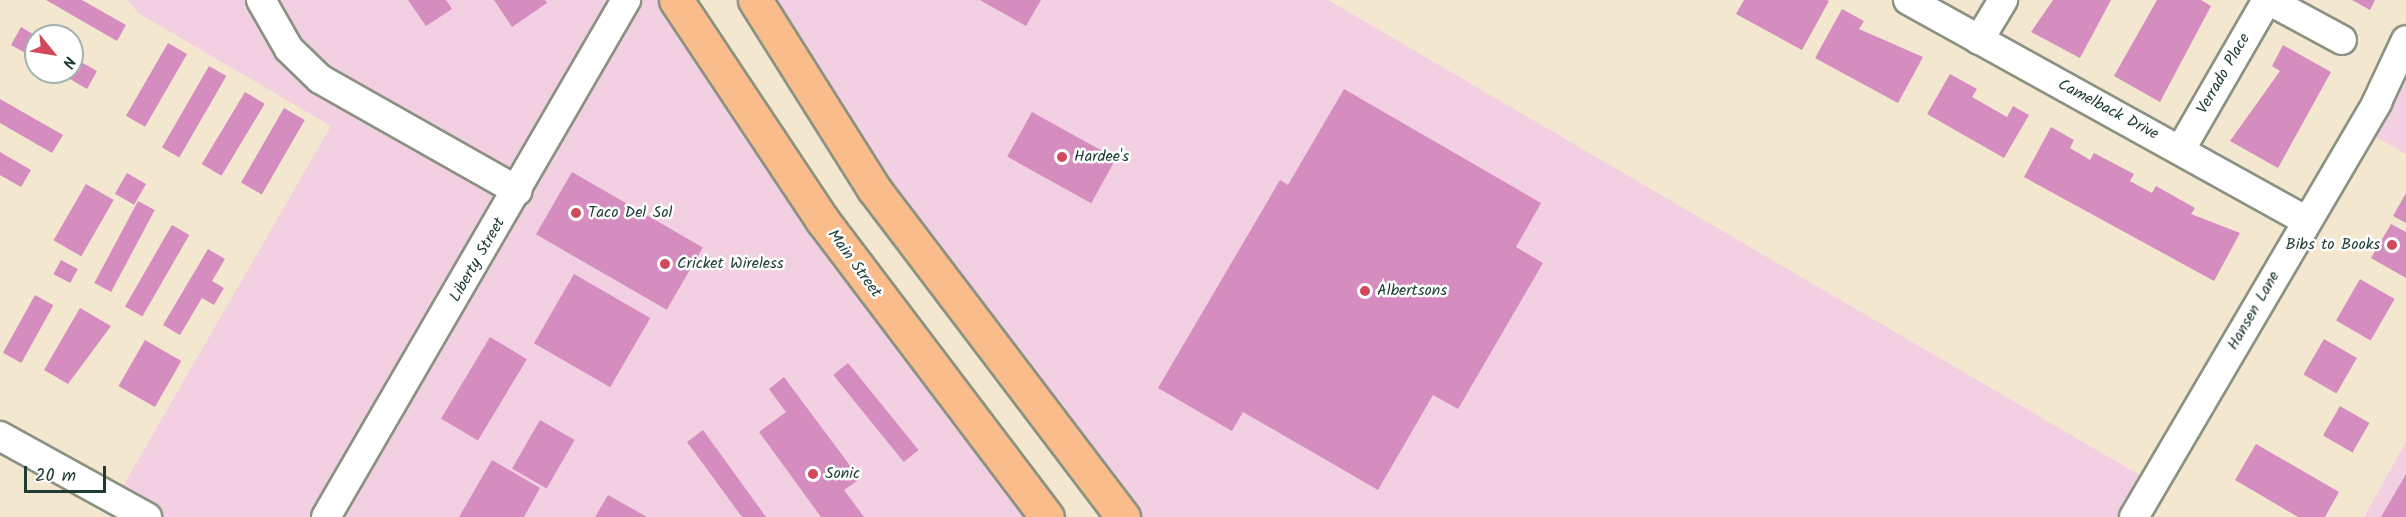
<!DOCTYPE html>
<style>
body{margin:0}
#map{position:relative;width:2406px;height:517px;overflow:hidden;background:#f4e7d0;font-family:Kalam,sans-serif}
div>[style]{position:absolute}
.built>*{inset:0;background:#f2cfe1}
.building>*{inset:0;background:#d58dc0;transform-origin:0 0}
.roads{filter:drop-shadow(2px 0 #8a9282) drop-shadow(-2px 0 #8a9282) drop-shadow(0 2px #8a9282) drop-shadow(0 -2px #8a9282)}
.minor>*{height:28px;margin:-14px;padding:0 14px;transform-origin:14px;border-radius:14px;background:#fff}
.major>*{height:33px;margin:-16.5px;padding:0 16.5px;transform-origin:16.5px;border-radius:16.5px;background:#fabc8b}
.dots>*{width:16px;height:16px;translate:-50% -50%;box-sizing:border-box;border:3px solid #fff;border-radius:50%}
span{translate:-50% -50%;white-space:nowrap;text-align:center;line-height:1.15;-webkit-text-stroke:5px #fff;paint-order:stroke}
.street-label{font-size:16px;color:#1f3d34}
.poi-label{font-size:16px;color:#1f3d34}
.left{translate:0 -50%;text-align:left}
.right{translate:-100% -50%;text-align:right}
.north{position:absolute;left:24px;top:24px;width:60px;height:60px;box-sizing:border-box;background:#fff;border:2px solid #a5b1ae;border-radius:50%;rotate:120deg;font-size:16px;font-weight:700;line-height:24px;text-align:center;color:#1f3d34}
.north::after{content:'';display:block;margin:auto;width:21px;height:27px;background:#d1495b;clip-path:polygon(50% 0,100% 100%,50% 72%,0 100%)}
.scale{position:absolute;left:24px;top:466px;width:82px;height:27px;box-sizing:border-box;border:3px solid #1f3d34;border-top:0;padding-left:8px;font-size:18px;line-height:21px;white-space:nowrap;color:#1f3d34;-webkit-text-stroke:4px #fff;paint-order:stroke}
</style>
<div id="map">
<div class="built">
<i style="clip-path:polygon(128px 0,677px 0,1047px 517px,146px 517px,115px 500px,331px 126px,138px 13px)"></i>
<i style="clip-path:polygon(762px 0,1328px 0,2153px 483px,2134px 517px,1124px 517px)"></i>
<i style="clip-path:polygon(2406px 40px,2406px 154px,2361px 128px)"></i>
<i style="clip-path:polygon(2406px 442px,2406px 517px,2364px 517px)"></i>
</div>
<div class="building">
<i style="clip-path:polygon(46px 0,82px 0,126px 25px,117px 41px)"></i>
<i style="clip-path:polygon(408px 0,446px 0,452px 9px,426px 26px)"></i>
<i style="clip-path:polygon(494px 0,545px 0,547px 3px,512px 27px)"></i>
<i style="clip-path:polygon(980px 0,1041px 0,1026px 26px)"></i>
<i style="clip-path:polygon(1744px 0,1826px 0,1829px 1px,1802px 50px,1736px 14px)"></i>
<i style="clip-path:polygon(2053px 0,2111px 0,2080px 58px,2031px 32px)"></i>
<i style="clip-path:polygon(2157px 0,2201px 0,2211px 6px,2160px 102px,2114px 76px)"></i>
<i style="clip-path:polygon(2352px 0,2375px 0,2370px 10px)"></i>
<i style="clip-path:polygon(1842px 9px,1864px 21px,1859px 29px,1923px 57px,1898px 103px,1815px 58px)"></i>
<i style="clip-path:polygon(21px 27px,36px 36px,36px 59px,11px 45px)"></i>
<i style="left:168px;top:43px;width:22px;height:84px;rotate:30deg"></i>
<i style="clip-path:polygon(2283px 45px,2331px 72px,2278px 168px,2230px 141px,2280px 71px,2272px 66px)"></i>
<i style="clip-path:polygon(72px 57px,97px 71px,87px 89px,58px 72px,72px 72px)"></i>
<i style="left:209px;top:66px;width:20px;height:94px;rotate:30deg"></i>
<i style="clip-path:polygon(1950px 74px,1977px 89px,1972px 97px,2007px 117px,2013px 106px,2029px 115px,2004px 158px,1927px 114px)"></i>
<i style="clip-path:polygon(1344px 89px,1541px 203px,1516px 247px,1543px 263px,1458px 409px,1433px 395px,1378px 490px,1243px 412px,1232px 431px,1158px 388px,1280px 180px,1288px 185px)"></i>
<i style="left:245px;top:92px;width:23px;height:84px;rotate:31deg"></i>
<i style="clip-path:polygon(0 99px,63px 135px,52px 153px,0 123px)"></i>
<i style="left:284px;top:108px;width:24px;height:86px;rotate:30deg"></i>
<i style="left:1032px;top:112px;width:96px;height:51px;rotate:29deg"></i>
<i style="clip-path:polygon(2051px 127px,2074px 140px,2070px 148px,2090px 160px,2094px 153px,2134px 174px,2130px 181px,2152px 193px,2156px 186px,2195px 208px,2191px 214px,2240px 233px,2214px 281px,2024px 177px)"></i>
<i style="clip-path:polygon(0 152px,31px 170px,21px 187px,0 175px)"></i>
<i style="left:572px;top:172px;width:151px;height:72px;rotate:30deg"></i>
<i style="left:127px;top:173px;width:22px;height:24px;rotate:30deg"></i>
<i style="left:86px;top:184px;width:32px;height:65px;rotate:30deg"></i>
<i style="clip-path:polygon(2406px 193px,2406px 223px,2393px 216px)"></i>
<i style="left:138px;top:201px;width:19px;height:93px;rotate:28deg"></i>
<i style="clip-path:polygon(2391px 224px,2406px 232px,2406px 278px,2371px 258px)"></i>
<i style="left:172px;top:225px;width:20px;height:94px;rotate:30deg"></i>
<i style="clip-path:polygon(208px 249px,225px 259px,212px 281px,224px 288px,214px 305px,202px 298px,180px 335px,163px 325px)"></i>
<i style="left:61px;top:260px;width:19px;height:16px;rotate:28deg"></i>
<i style="left:574px;top:274px;width:88px;height:80px;rotate:30deg"></i>
<i style="left:2360px;top:279px;width:40px;height:48px;rotate:30deg"></i>
<i style="left:35px;top:295px;width:21px;height:66px;rotate:29deg"></i>
<i style="clip-path:polygon(80px 308px,111px 326px,68px 384px,44px 370px)"></i>
<i style="left:490px;top:337px;width:43px;height:95px;rotate:31deg"></i>
<i style="left:2324px;top:339px;width:38px;height:41px;rotate:30deg"></i>
<i style="left:145px;top:340px;width:42px;height:53px;rotate:30deg"></i>
<i style="left:848px;top:363px;width:112px;height:19px;rotate:51deg"></i>
<i style="clip-path:polygon(784px 377px,860px 479px,844px 490px,864px 517px,821px 517px,759px 432px,786px 412px,769px 389px)"></i>
<i style="left:2340px;top:406px;width:34px;height:34px;rotate:30deg"></i>
<i style="left:540px;top:420px;width:40px;height:56px;rotate:30deg"></i>
<i style="clip-path:polygon(703px 430px,766px 517px,742px 517px,687px 442px)"></i>
<i style="clip-path:polygon(2256px 444px,2339px 492px,2325px 517px,2298px 517px,2235px 480px)"></i>
<i style="clip-path:polygon(492px 460px,540px 488px,524px 517px,459px 517px)"></i>
<i style="clip-path:polygon(2406px 474px,2406px 517px,2381px 517px)"></i>
<i style="clip-path:polygon(608px 495px,647px 517px,595px 517px)"></i>
</div>
<div class="roads">
<div class="minor">
<i style="left:261px;top:0;width:56px;rotate:60.3deg"></i>
<i style="left:289px;top:49px;width:43px;rotate:44.1deg"></i>
<i style="left:320px;top:79px;width:227px;rotate:29.5deg"></i>
<i style="left:1908px;top:0;width:456px;rotate:29deg"></i>
<i style="left:2268px;top:0;width:84px;rotate:28.4deg"></i>
<i style="left:1979px;top:40px;width:47px;rotate:-59deg"></i>
<i style="left:2181px;top:149px;width:172px;rotate:-60deg"></i>
<i style="left:0;top:436px;width:168px;rotate:28.9deg"></i>
<i style="left:326px;top:517px;width:598px;rotate:-59.87deg"></i>
<i style="left:2134px;top:517px;width:481px;rotate:-59.6deg"></i>
<i style="left:2377px;top:102px;width:68px;rotate:-64.9deg"></i>
</div>
<div class="major">
<i style="left:676px;top:0;width:265px;rotate:56.4deg"></i>
<i style="left:823px;top:221px;width:371px;rotate:52.9deg"></i>
<i style="left:755px;top:0;width:223px;rotate:57.8deg"></i>
<i style="left:874px;top:189px;width:412px;rotate:52.8deg"></i>
</div>
</div>
<div class="dots">
<i style="left:1062px;top:157px;background:#d1495b"></i>
<i style="left:576px;top:213px;background:#d1495b"></i>
<i style="left:2392px;top:245px;background:#d1495b"></i>
<i style="left:665px;top:264px;background:#d1495b"></i>
<i style="left:1365px;top:291px;background:#d1495b"></i>
<i style="left:813px;top:474px;background:#d1495b"></i>
</div>
<div class="street-label">
<span style="left:2224px;top:74px;rotate:-60deg">Verrado Place</span>
<span style="left:2108px;top:110px;rotate:28deg">Camelback Drive</span>
<span style="left:478px;top:260px;rotate:-60deg">Liberty Street</span>
<span style="left:854px;top:264px;rotate:54deg">Main Street</span>
<span style="left:2254px;top:311px;rotate:-60deg">Hansen Lane</span>
</div>
<div class="poi-label">
<span class="left" style="left:1074px;top:157px">Hardee's</span>
<span class="left" style="left:588px;top:213px">Taco Del Sol</span>
<span class="right" style="left:2380px;top:245px">Bibs to Books</span>
<span class="left" style="left:677px;top:264px">Cricket Wireless</span>
<span class="left" style="left:1377px;top:291px">Albertsons</span>
<span class="left" style="left:825px;top:474px">Sonic</span>
</div>
<div class="north">N</div>
<div class="scale">20 m</div>
</div>
